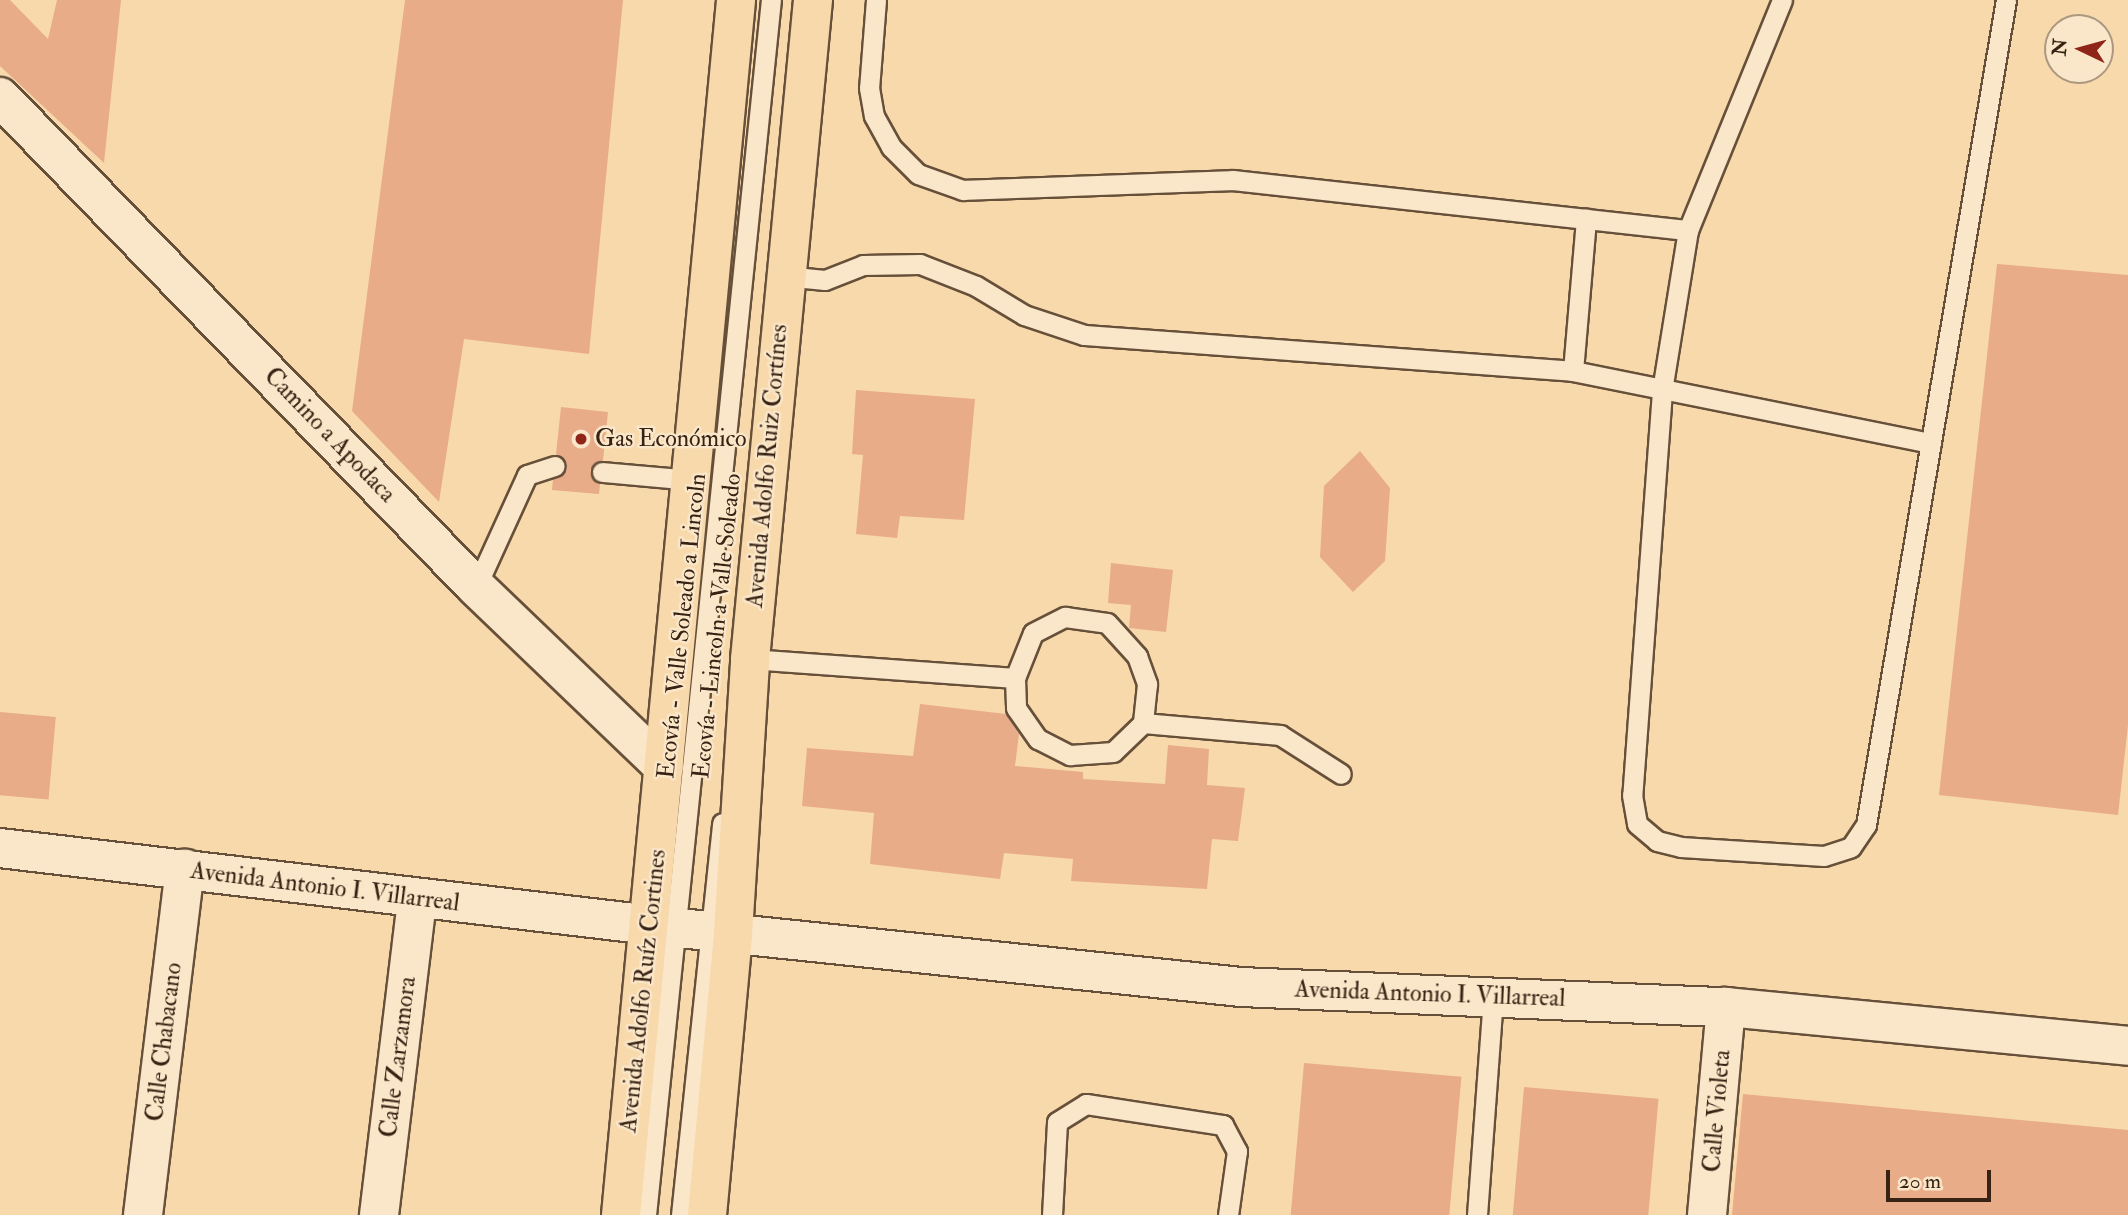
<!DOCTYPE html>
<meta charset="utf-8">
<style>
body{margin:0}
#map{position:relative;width:2128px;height:1215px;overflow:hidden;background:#f8d9ab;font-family:"IM FELL Double Pica",serif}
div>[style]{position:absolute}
.building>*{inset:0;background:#e8ac88;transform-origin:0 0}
.roads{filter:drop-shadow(2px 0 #67503a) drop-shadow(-2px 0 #67503a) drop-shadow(0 2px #67503a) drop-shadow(0 -2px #67503a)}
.lane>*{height:19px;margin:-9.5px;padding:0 9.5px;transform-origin:9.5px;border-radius:9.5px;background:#fae6c8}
.street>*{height:38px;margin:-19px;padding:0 19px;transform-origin:19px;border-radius:19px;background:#fae6c8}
.secondary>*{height:38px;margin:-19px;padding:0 19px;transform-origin:19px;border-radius:19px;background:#fae6c8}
.primary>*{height:38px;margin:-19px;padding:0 19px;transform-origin:19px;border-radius:19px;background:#f8d9ab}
.dots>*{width:19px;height:19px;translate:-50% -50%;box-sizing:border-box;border:4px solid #fae6c8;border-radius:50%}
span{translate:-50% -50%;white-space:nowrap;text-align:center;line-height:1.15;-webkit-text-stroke:5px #fae6c8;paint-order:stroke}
.street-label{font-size:24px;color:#372214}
.poi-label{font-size:24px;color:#372214}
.left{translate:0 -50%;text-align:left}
.north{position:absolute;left:2044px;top:14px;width:70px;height:70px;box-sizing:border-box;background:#fae6c8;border:2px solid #ac9880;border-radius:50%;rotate:275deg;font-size:19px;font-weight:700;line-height:28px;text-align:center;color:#372214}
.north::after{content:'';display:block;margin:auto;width:24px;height:32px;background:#8f2418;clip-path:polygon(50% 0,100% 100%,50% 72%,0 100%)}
.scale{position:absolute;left:1886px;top:1170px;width:105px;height:32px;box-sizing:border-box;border:4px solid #372214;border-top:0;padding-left:9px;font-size:21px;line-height:24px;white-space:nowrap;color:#372214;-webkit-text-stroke:5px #fae6c8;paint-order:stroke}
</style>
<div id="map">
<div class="building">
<i style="clip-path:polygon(0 0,10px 0,48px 39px,57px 0,121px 0,104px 163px,0 66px)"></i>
<i style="clip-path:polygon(405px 0,623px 0,589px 354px,464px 339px,439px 502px,352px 411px)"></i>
<i style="clip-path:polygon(1997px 264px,2128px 275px,2128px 725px,2118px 815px,1939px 795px)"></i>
<i style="clip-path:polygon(856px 390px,975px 399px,964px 520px,900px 516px,897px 538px,856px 534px,863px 455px,852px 454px)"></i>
<i style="clip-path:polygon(561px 407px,608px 412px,603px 460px,590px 470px,600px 484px,599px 494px,552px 490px,553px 479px,567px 468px,556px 454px)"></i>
<i style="clip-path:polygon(1360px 451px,1390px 488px,1385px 561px,1353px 592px,1320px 557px,1324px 486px)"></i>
<i style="clip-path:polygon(1111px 563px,1173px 570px,1166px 632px,1129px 628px,1131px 605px,1108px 603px)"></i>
<i style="clip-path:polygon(920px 704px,1006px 714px,1019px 734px,1015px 766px,1083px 772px,1083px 779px,1165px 784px,1168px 745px,1209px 749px,1207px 785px,1245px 788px,1238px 841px,1212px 839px,1207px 889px,1071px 881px,1073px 859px,1004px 853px,1000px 879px,870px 864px,874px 813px,802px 806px,807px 748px,913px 756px)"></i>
<i style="left:0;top:712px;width:56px;height:83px;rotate:5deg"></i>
<i style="left:1304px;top:1063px;width:158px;height:153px;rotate:5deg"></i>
<i style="left:1524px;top:1087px;width:135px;height:129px;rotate:5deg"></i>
<i style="clip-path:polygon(1743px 1094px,2128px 1130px,2128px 1215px,1732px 1215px)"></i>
</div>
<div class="roads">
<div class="lane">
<i style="left:876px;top:0;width:88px;rotate:94.5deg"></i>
<i style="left:869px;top:88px;width:28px;rotate:80deg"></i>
<i style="left:874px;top:116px;width:35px;rotate:61deg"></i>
<i style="left:891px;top:147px;width:38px;rotate:45deg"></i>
<i style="left:918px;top:174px;width:48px;rotate:19.6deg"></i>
<i style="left:963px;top:190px;width:270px;rotate:-2.1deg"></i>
<i style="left:1233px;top:180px;width:458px;rotate:6.3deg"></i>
<i style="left:1782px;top:0;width:248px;rotate:112.2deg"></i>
<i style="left:1688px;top:230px;width:163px;rotate:99.2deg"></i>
<i style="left:1662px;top:391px;width:405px;rotate:94.2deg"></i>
<i style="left:1632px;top:795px;width:29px;rotate:80deg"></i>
<i style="left:1637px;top:824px;width:26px;rotate:40deg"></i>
<i style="left:1657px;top:841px;width:25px;rotate:14deg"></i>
<i style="left:1681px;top:847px;width:143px;rotate:3.6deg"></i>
<i style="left:1824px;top:856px;width:28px;rotate:-18deg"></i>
<i style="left:1851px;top:847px;width:27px;rotate:-56deg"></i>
<i style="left:1866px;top:825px;width:837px;rotate:-80.37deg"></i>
<i style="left:784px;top:276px;width:41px;rotate:5.6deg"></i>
<i style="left:825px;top:280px;width:41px;rotate:-21.5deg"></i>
<i style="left:863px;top:265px;width:57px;rotate:-1deg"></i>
<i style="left:920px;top:264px;width:60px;rotate:21.4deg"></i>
<i style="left:976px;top:286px;width:56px;rotate:31.1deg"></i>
<i style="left:1024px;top:315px;width:63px;rotate:18.4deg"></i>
<i style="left:1084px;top:335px;width:490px;rotate:4.2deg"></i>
<i style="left:1573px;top:371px;width:365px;rotate:11.4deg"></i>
<i style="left:1573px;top:371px;width:153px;rotate:-85.1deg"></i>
<i style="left:602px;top:472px;width:89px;rotate:5.1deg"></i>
<i style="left:476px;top:587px;width:123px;rotate:-65.5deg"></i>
<i style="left:527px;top:475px;width:29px;rotate:-18deg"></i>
<i style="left:750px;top:659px;width:266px;rotate:4.1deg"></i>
<i style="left:1015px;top:678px;width:30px;rotate:88deg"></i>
<i style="left:1016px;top:708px;width:38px;rotate:55deg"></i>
<i style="left:1038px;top:739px;width:36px;rotate:27deg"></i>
<i style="left:1070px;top:755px;width:43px;rotate:-4deg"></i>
<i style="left:1113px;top:752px;width:42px;rotate:-44deg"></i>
<i style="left:1143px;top:723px;width:138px;rotate:5deg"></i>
<i style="left:1280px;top:735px;width:72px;rotate:32.6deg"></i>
<i style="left:1015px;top:678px;width:48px;rotate:-68.2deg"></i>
<i style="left:1033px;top:633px;width:36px;rotate:-27deg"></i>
<i style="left:1065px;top:617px;width:42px;rotate:8.1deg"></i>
<i style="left:1107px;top:623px;width:45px;rotate:47.7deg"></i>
<i style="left:1137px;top:656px;width:30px;rotate:70deg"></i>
<i style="left:1147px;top:684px;width:39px;rotate:96deg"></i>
<i style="left:646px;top:1215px;width:1221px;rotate:-84.13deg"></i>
<i style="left:681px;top:1215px;width:394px;rotate:-84deg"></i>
<i style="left:1052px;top:1215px;width:93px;rotate:-86.9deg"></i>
<i style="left:1057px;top:1122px;width:34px;rotate:-32deg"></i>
<i style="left:1086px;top:1104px;width:139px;rotate:8.7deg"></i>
<i style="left:1223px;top:1125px;width:30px;rotate:62deg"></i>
<i style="left:1237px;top:1151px;width:65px;rotate:98deg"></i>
<i style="left:1477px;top:1215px;width:219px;rotate:-85.8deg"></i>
</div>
<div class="street">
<i style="left:0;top:97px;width:683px;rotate:45.83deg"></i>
<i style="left:476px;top:587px;width:260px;rotate:43.8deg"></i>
<i style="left:0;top:848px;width:656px;rotate:6.75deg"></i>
<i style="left:143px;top:1215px;width:349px;rotate:-83.1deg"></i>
<i style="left:379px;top:1215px;width:317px;rotate:-83.1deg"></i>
<i style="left:1707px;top:1215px;width:209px;rotate:-84.8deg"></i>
</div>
<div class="secondary">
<i style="left:651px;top:925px;width:593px;rotate:6deg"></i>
<i style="left:1241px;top:987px;width:485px;rotate:2.4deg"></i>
<i style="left:1726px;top:1007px;width:404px;rotate:5.5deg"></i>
</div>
<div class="primary">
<i style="left:621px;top:1215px;width:1220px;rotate:-84.59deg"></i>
<i style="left:707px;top:1215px;width:283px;rotate:-84.7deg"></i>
<i style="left:733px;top:933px;width:275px;rotate:-86.4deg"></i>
<i style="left:750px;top:659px;width:662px;rotate:-84.54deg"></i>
</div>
</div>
<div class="dots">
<i style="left:581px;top:439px;background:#8f2418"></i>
</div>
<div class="street-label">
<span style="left:330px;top:435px;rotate:46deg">Camino a Apodaca</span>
<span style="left:767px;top:466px;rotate:-85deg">Avenida Adolfo Ruiz Cortínes</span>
<span style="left:682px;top:626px;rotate:-84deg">Ecovía - Valle Soleado a Lincoln</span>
<span style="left:717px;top:626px;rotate:-84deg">Ecovía - Lincoln a Valle Soleado</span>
<span style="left:325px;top:887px;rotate:7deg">Avenida Antonio I. Villarreal</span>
<span style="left:643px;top:991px;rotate:-84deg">Avenida Adolfo Ruíz Cortines</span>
<span style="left:1430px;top:994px;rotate:2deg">Avenida Antonio I. Villarreal</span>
<span style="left:164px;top:1042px;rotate:-83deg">Calle Chabacano</span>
<span style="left:398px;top:1057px;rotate:-83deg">Calle Zarzamora</span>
<span style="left:1717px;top:1111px;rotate:-85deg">Calle Violeta</span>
</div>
<div class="poi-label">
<span class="left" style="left:595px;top:439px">Gas Económico</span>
</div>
<div class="north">N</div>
<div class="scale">20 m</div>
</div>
